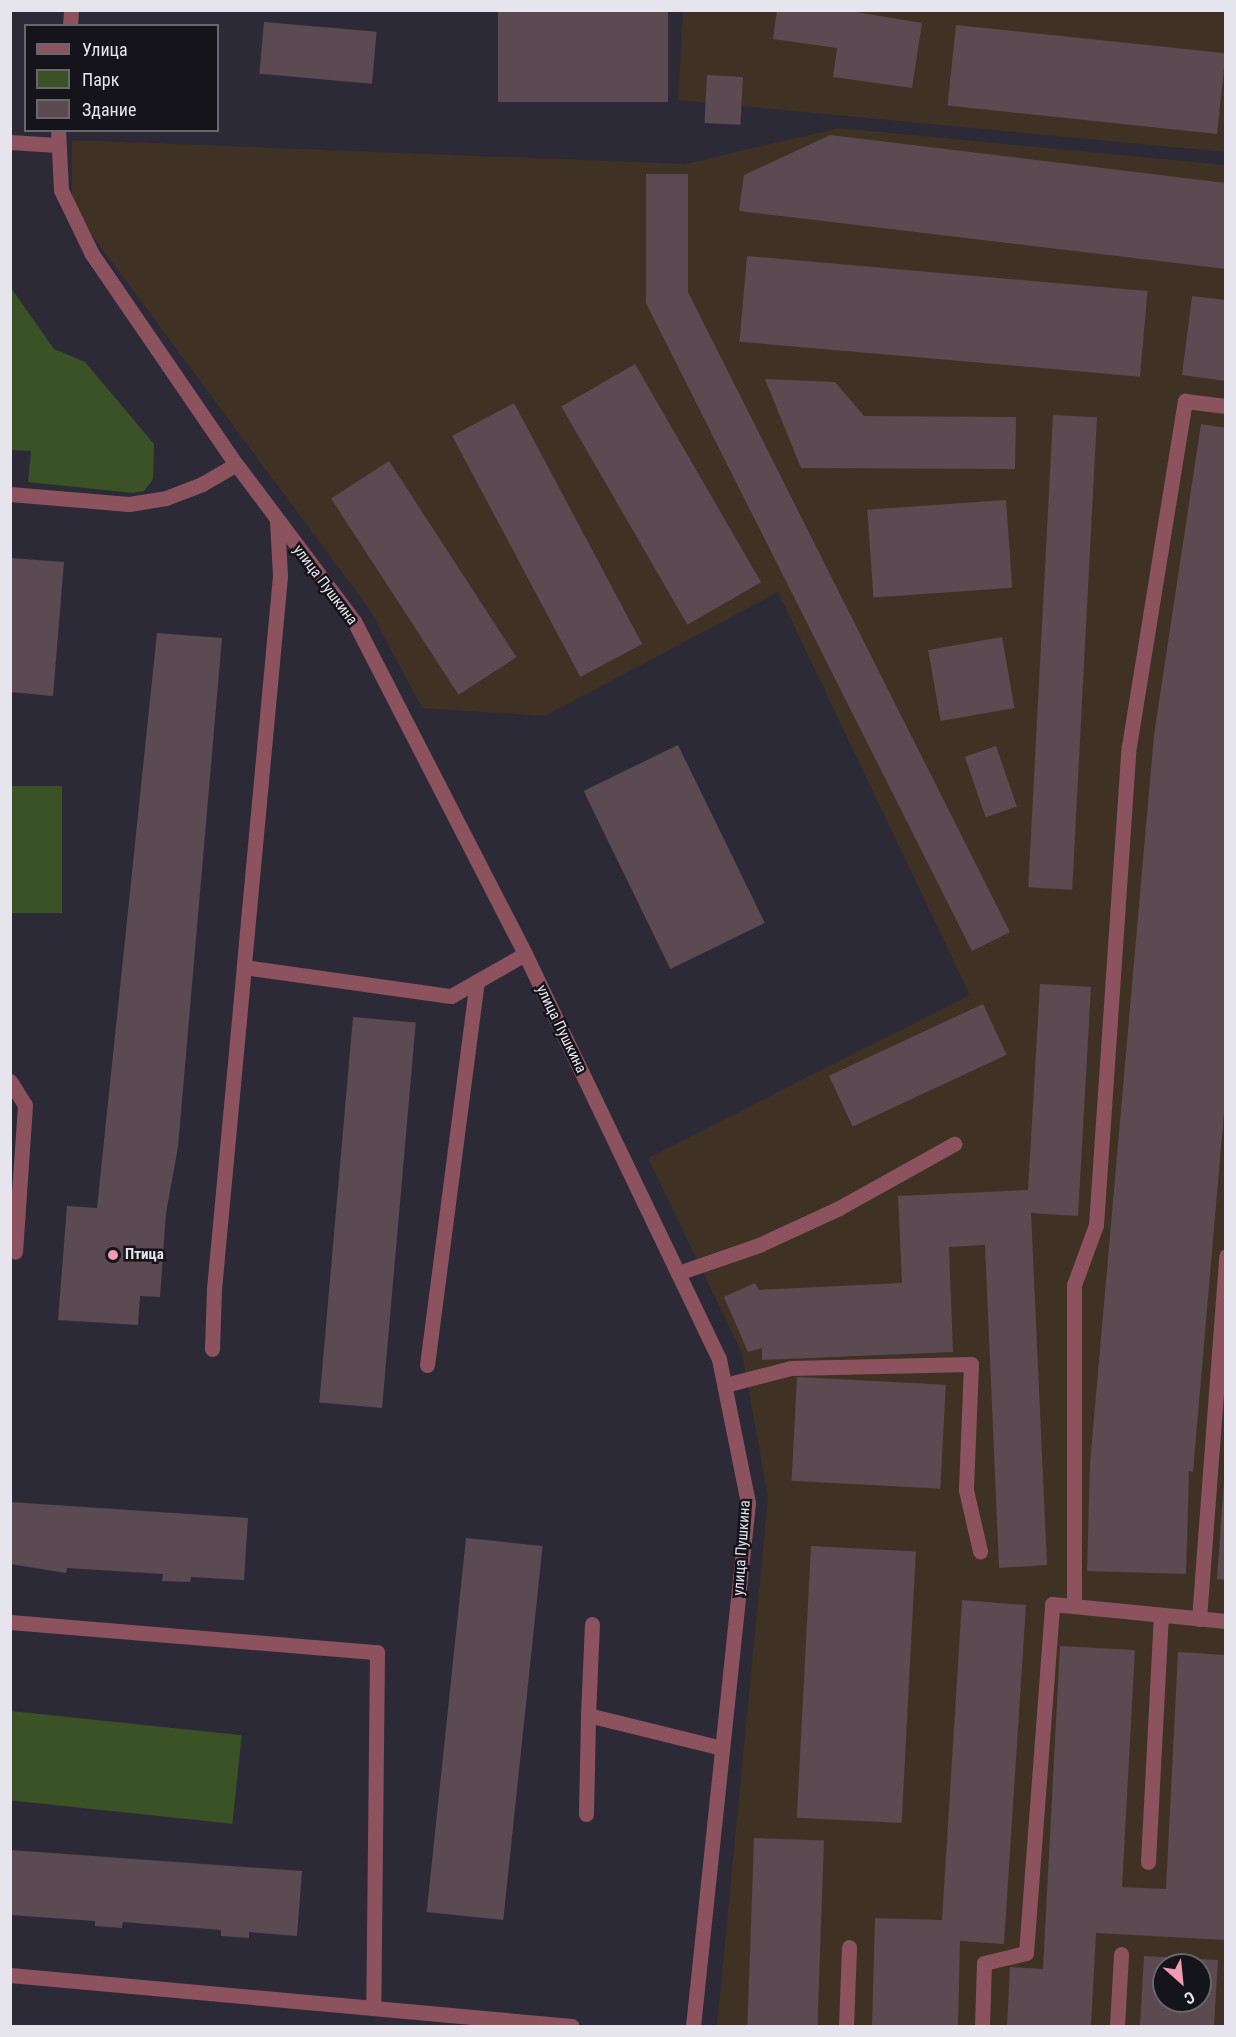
<!DOCTYPE html>
<meta charset="utf-8">
<style>
body{margin:0}
#map{position:relative;width:1236px;height:2037px;overflow:hidden;background:#2d2a38;font-family:"Roboto Condensed",sans-serif}
div>[style]{position:absolute}
.industrial>*{inset:0;background:#3f3124}
.green>*{inset:0;background:#3a5225;transform-origin:0 0}
.building>*{inset:0;background:#5b4a51;transform-origin:0 0}
.service>*{height:15px;margin:-7.5px;padding:0 7.5px;transform-origin:7.5px;border-radius:7.5px;background:#8c535f}
.minor>*{height:15px;margin:-7.5px;padding:0 7.5px;transform-origin:7.5px;border-radius:7.5px;background:#8c535f}
.dots>*{width:16px;height:16px;translate:-50% -50%;box-sizing:border-box;border:3px solid #15141a;border-radius:50%}
span{translate:-50% -50%;white-space:nowrap;text-align:center;line-height:1.15;-webkit-text-stroke:5px #15141a;paint-order:stroke}
.street-label{font-size:15px;color:#e6e4ed}
.poi-label{font-size:15px;color:#e6e4ed;font-weight:700}
.left{translate:0 -50%;text-align:left}
.frame{position:absolute;inset:0;border:12px solid #e6e4ed;pointer-events:none}
.legend{position:absolute;left:24px;top:24px;width:195px;height:108px;box-sizing:border-box;background:#15141a;border:2px solid #69676e;margin:0;padding:8px 10px;list-style:none;font-size:18px;color:#e6e4ed}
.legend li{display:flex;align-items:center;gap:12px;height:30px}
.legend b{width:30px;border:2px solid #69676e}
.north{position:absolute;left:1152px;top:1953px;width:60px;height:60px;box-sizing:border-box;background:#15141a;border:2px solid #69676e;border-radius:50%;rotate:153deg;font-size:16px;font-weight:700;line-height:24px;text-align:center;color:#e6e4ed}
.north::after{content:'';display:block;margin:auto;width:21px;height:27px;background:#f19ab4;clip-path:polygon(50% 0,100% 100%,50% 72%,0 100%)}
</style>
<div id="map">
<div class="industrial">
<i style="clip-path:polygon(683px 11px,1225px 11px,1225px 152px,678px 100px)"></i>
<i style="clip-path:polygon(evenodd,839px 128px,1225px 165px,1225px 2026px,717px 2026px,768px 1497px,742px 1353px,648px 1158px,970px 995px,778px 592px,545px 716px,422px 708px,370px 610px,72px 208px,72px 140px,685px 164px,839px 128px,1164px 1965px,1200px 1965px,1200px 2001px,1164px 2001px,1164px 1965px)"></i>
</div>
<div class="green">
<i style="clip-path:polygon(11px 288px,54px 349px,85px 362px,154px 444px,153px 479px,144px 491px,133px 493px,28px 482px,31px 451px,11px 450px)"></i>
<i style="left:11px;top:786px;width:51px;height:127px"></i>
<i style="left:11px;top:1711px;width:232px;height:89px;rotate:6deg"></i>
</div>
<div class="building">
<i style="left:498px;top:10px;width:170px;height:92px"></i>
<i style="clip-path:polygon(777px 10px,844px 10px,922px 23px,912px 88px,833px 77px,837px 48px,773px 39px)"></i>
<i style="left:264px;top:22px;width:113px;height:52px;rotate:5deg"></i>
<i style="left:956px;top:25px;width:271px;height:81px;rotate:6deg"></i>
<i style="left:707px;top:75px;width:36px;height:48px;rotate:3deg"></i>
<i style="clip-path:polygon(830px 135px,1226px 183px,1226px 269px,739px 211px,744px 175px)"></i>
<i style="clip-path:polygon(646px 174px,688px 174px,688px 292px,1010px 932px,972px 951px,646px 303px)"></i>
<i style="left:747px;top:256px;width:402px;height:86px;rotate:5deg"></i>
<i style="clip-path:polygon(1192px 296px,1226px 300px,1226px 381px,1182px 375px)"></i>
<i style="left:635px;top:364px;width:252px;height:85px;rotate:60deg"></i>
<i style="clip-path:polygon(765px 379px,835px 382px,864px 416px,1016px 417px,1015px 469px,801px 468px)"></i>
<i style="left:514px;top:403px;width:273px;height:70px;rotate:62deg"></i>
<i style="left:1053px;top:415px;width:44px;height:473px;rotate:3deg"></i>
<i style="clip-path:polygon(1201px 424px,1226px 428px,1226px 1089px,1193px 1472px,1189px 1471px,1186px 1574px,1087px 1571px,1090px 1463px,1154px 735px)"></i>
<i style="left:389px;top:461px;width:234px;height:69px;rotate:57deg"></i>
<i style="left:1006px;top:500px;width:88px;height:139px;rotate:86deg"></i>
<i style="clip-path:polygon(10px 558px,64px 562px,53px 696px,10px 692px)"></i>
<i style="clip-path:polygon(157px 633px,222px 638px,178px 1147px,166px 1213px,160px 1297px,140px 1296px,138px 1325px,58px 1320px,67px 1206px,97px 1208px)"></i>
<i style="left:1002px;top:637px;width:72px;height:75px;rotate:80deg"></i>
<i style="left:678px;top:745px;width:198px;height:105px;rotate:64deg"></i>
<i style="left:996px;top:746px;width:64px;height:33px;rotate:71deg"></i>
<i style="clip-path:polygon(1040px 984px,1091px 987px,1078px 1216px,1031px 1213px,1047px 1565px,999px 1568px,985px 1245px,949px 1247px,953px 1352px,762px 1360px,762px 1348px,748px 1352px,724px 1297px,755px 1283px,759px 1290px,902px 1283px,898px 1196px,1028px 1190px)"></i>
<i style="left:983px;top:1004px;width:56px;height:170px;rotate:65deg"></i>
<i style="left:353px;top:1017px;width:63px;height:387px;rotate:5deg"></i>
<i style="left:797px;top:1377px;width:149px;height:104px;rotate:3deg"></i>
<i style="clip-path:polygon(1224px 1480px,1226px 1480px,1226px 1580px,1217px 1579px)"></i>
<i style="clip-path:polygon(10px 1502px,248px 1518px,244px 1580px,191px 1577px,190px 1582px,162px 1581px,163px 1574px,67px 1568px,66px 1573px,10px 1564px)"></i>
<i style="left:466px;top:1538px;width:77px;height:376px;rotate:6deg"></i>
<i style="left:811px;top:1546px;width:105px;height:272px;rotate:3deg"></i>
<i style="clip-path:polygon(962px 1600px,1026px 1605px,1004px 1944px,960px 1941px,958px 2026px,872px 2026px,875px 1918px,942px 1920px)"></i>
<i style="clip-path:polygon(1060px 1646px,1135px 1650px,1122px 1887px,1166px 1889px,1178px 1652px,1226px 1655px,1226px 1940px,1096px 1933px,1091px 2026px,1007px 2026px,1010px 1967px,1043px 1969px)"></i>
<i style="left:754px;top:1838px;width:70px;height:188px;rotate:2deg"></i>
<i style="clip-path:polygon(10px 1850px,302px 1871px,297px 1936px,249px 1932px,249px 1938px,221px 1936px,221px 1930px,123px 1922px,122px 1928px,95px 1926px,95px 1921px,10px 1915px)"></i>
<i style="clip-path:polygon(evenodd,1144px 1956px,1218px 1960px,1214px 2026px,1140px 2026px,1144px 1956px,1164px 1965px,1200px 1965px,1200px 2001px,1164px 2001px,1164px 1965px)"></i>
</div>
<div class="service">
<i style="left:277px;top:520px;width:56px;rotate:86.9deg"></i>
<i style="left:280px;top:576px;width:393px;rotate:95.3deg"></i>
<i style="left:244px;top:967px;width:209px;rotate:8deg"></i>
<i style="left:451px;top:996px;width:85px;rotate:-29.6deg"></i>
<i style="left:10px;top:1081px;width:28px;rotate:58deg"></i>
<i style="left:25px;top:1105px;width:147px;rotate:93.9deg"></i>
<i style="left:212px;top:1349px;width:60px;rotate:-88.1deg"></i>
<i style="left:214px;top:1289px;width:323px;rotate:-84.7deg"></i>
<i style="left:427px;top:1365px;width:387px;rotate:-82.6deg"></i>
<i style="left:725px;top:1385px;width:68px;rotate:-14.4deg"></i>
<i style="left:791px;top:1368px;width:180px;rotate:-1.3deg"></i>
<i style="left:971px;top:1364px;width:126px;rotate:92.3deg"></i>
<i style="left:966px;top:1490px;width:63px;rotate:77.1deg"></i>
<i style="left:1074px;top:1606px;width:321px;rotate:-90deg"></i>
<i style="left:1074px;top:1285px;width:64px;rotate:-69.9deg"></i>
<i style="left:1096px;top:1225px;width:480px;rotate:-86.1deg"></i>
<i style="left:1129px;top:746px;width:350px;rotate:-80.8deg"></i>
<i style="left:1185px;top:401px;width:41px;rotate:7deg"></i>
<i style="left:1199px;top:1619px;width:364px;rotate:-85.7deg"></i>
<i style="left:10px;top:1622px;width:368px;rotate:4.7deg"></i>
<i style="left:377px;top:1652px;width:356px;rotate:90.6deg"></i>
<i style="left:588px;top:1715px;width:91px;rotate:-87.5deg"></i>
<i style="left:586px;top:1814px;width:99px;rotate:-88.8deg"></i>
<i style="left:588px;top:1715px;width:138px;rotate:13.8deg"></i>
<i style="left:1148px;top:1862px;width:247px;rotate:-87deg"></i>
<i style="left:10px;top:1975px;width:564px;rotate:5.19deg"></i>
<i style="left:846px;top:2026px;width:79px;rotate:-87.8deg"></i>
<i style="left:982px;top:2026px;width:63px;rotate:-88.2deg"></i>
<i style="left:984px;top:1963px;width:43px;rotate:-13.4deg"></i>
<i style="left:1026px;top:1953px;width:350px;rotate:-85.7deg"></i>
<i style="left:1052px;top:1604px;width:175px;rotate:5.6deg"></i>
<i style="left:1117px;top:2026px;width:72px;rotate:-86.8deg"></i>
</div>
<div class="minor">
<i style="left:70px;top:26px;width:16px;rotate:-86deg"></i>
<i style="left:58px;top:130px;width:60px;rotate:87.1deg"></i>
<i style="left:61px;top:190px;width:71px;rotate:64.2deg"></i>
<i style="left:92px;top:254px;width:255px;rotate:55.6deg"></i>
<i style="left:236px;top:464px;width:196px;rotate:53.1deg"></i>
<i style="left:354px;top:621px;width:374px;rotate:62.8deg"></i>
<i style="left:525px;top:954px;width:449px;rotate:64.4deg"></i>
<i style="left:719px;top:1359px;width:147px;rotate:78.6deg"></i>
<i style="left:748px;top:1503px;width:526px;rotate:96deg"></i>
<i style="left:10px;top:142px;width:47px;rotate:3.7deg"></i>
<i style="left:10px;top:494px;width:119px;rotate:4.8deg"></i>
<i style="left:129px;top:504px;width:37px;rotate:-9deg"></i>
<i style="left:166px;top:498px;width:39px;rotate:-21deg"></i>
<i style="left:202px;top:484px;width:39px;rotate:-30deg"></i>
<i style="left:678px;top:1273px;width:86px;rotate:-19.1deg"></i>
<i style="left:759px;top:1245px;width:88px;rotate:-24.8deg"></i>
<i style="left:839px;top:1208px;width:132px;rotate:-29.1deg"></i>
</div>
<div class="dots">
<i style="left:113px;top:1255px;background:#f19ab4"></i>
</div>
<div class="street-label">
<span style="left:325px;top:585px;rotate:53deg">улица Пушкина</span>
<span style="left:561px;top:1029px;rotate:64deg">улица Пушкина</span>
<span style="left:742px;top:1548px;rotate:-86deg">улица Пушкина</span>
</div>
<div class="poi-label">
<span class="left" style="left:125px;top:1255px">Птица</span>
</div>
<div class="frame"></div>
<ul class="legend">
<li><b style="height:8px;background:#8c535f"></b>Улица</li>
<li><b style="height:16px;background:#3a5225"></b>Парк</li>
<li><b style="height:16px;background:#5b4a51"></b>Здание</li>
</ul>
<div class="north">С</div>
</div>
